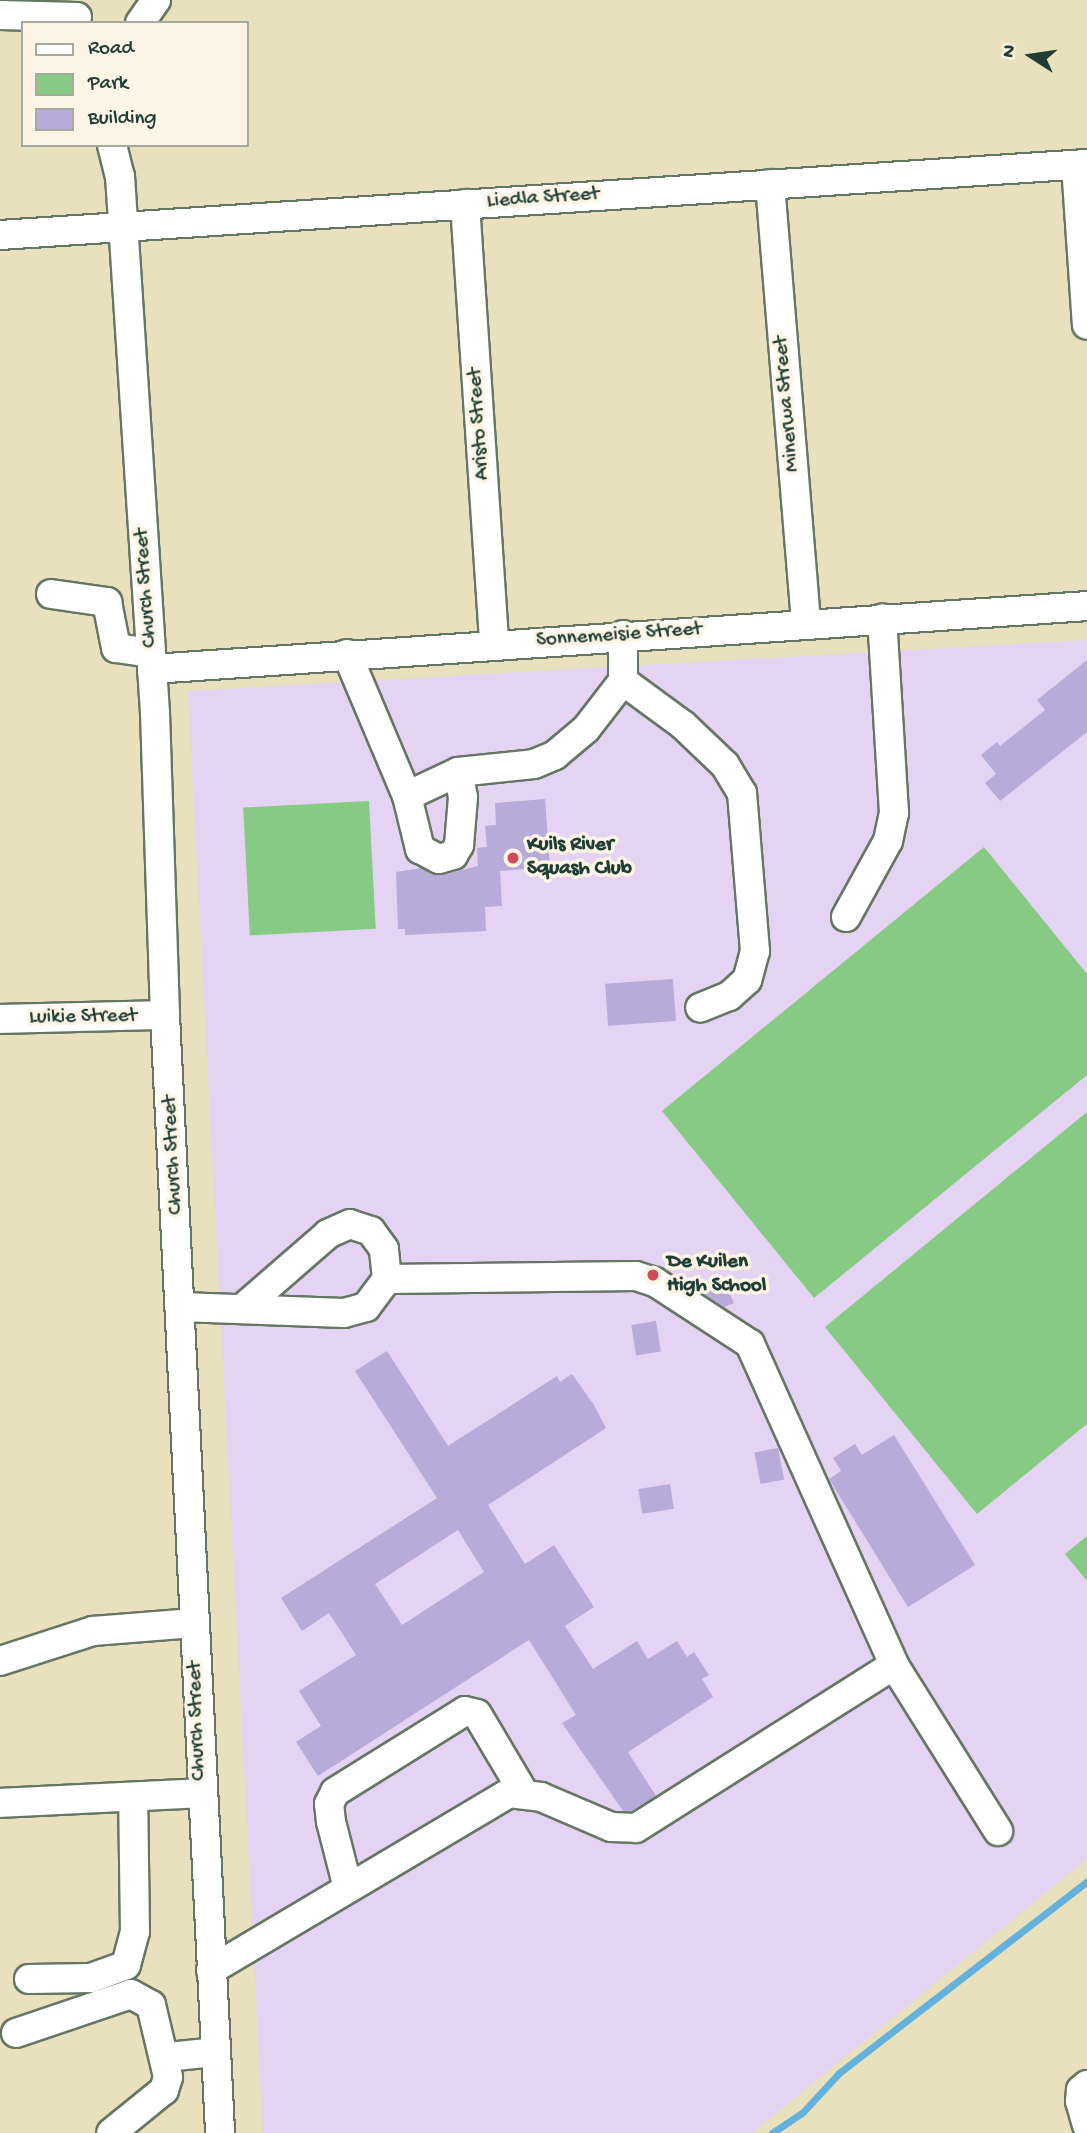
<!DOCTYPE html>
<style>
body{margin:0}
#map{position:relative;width:1087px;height:2133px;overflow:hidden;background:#e9e1bd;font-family:"Gochi Hand",sans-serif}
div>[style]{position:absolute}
.built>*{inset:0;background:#e4d3f2}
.green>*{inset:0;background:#86ca84;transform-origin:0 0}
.stream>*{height:7px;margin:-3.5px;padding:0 3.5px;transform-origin:3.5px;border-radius:3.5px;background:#63b1dd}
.building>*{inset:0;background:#b7abd9;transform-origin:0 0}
.roads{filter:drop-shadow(2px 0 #667664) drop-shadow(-2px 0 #667664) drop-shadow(0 2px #667664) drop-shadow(0 -2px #667664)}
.minor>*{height:28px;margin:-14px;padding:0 14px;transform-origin:14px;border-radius:14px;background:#fff}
.dots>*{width:19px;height:19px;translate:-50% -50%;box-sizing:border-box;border:4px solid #fcf5e5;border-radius:50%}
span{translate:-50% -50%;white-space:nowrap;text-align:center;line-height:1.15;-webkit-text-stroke:7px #fcf5e5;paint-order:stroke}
.street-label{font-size:21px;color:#1f3d34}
.poi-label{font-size:21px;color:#1f3d34;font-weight:700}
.left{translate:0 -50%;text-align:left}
.legend{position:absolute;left:21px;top:21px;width:228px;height:126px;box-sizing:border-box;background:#fcf5e5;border:2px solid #a4ab9e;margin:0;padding:9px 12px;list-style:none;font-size:21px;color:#1f3d34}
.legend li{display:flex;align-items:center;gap:14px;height:35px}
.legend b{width:35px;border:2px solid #a4ab9e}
.north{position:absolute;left:996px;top:21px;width:70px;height:70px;-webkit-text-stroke:5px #fcf5e5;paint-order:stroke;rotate:282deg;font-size:19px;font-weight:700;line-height:28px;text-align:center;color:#1f3d34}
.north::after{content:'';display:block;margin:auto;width:24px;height:32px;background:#1f3d34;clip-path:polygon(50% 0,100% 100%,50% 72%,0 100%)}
</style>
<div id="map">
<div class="built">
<i style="clip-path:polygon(1087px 640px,1087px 1859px,752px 2133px,263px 2133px,188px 691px)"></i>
</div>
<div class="green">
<i style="left:369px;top:801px;width:128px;height:126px;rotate:87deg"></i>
<i style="clip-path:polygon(984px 847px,1087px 974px,1087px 1075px,814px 1298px,662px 1111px)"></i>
<i style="clip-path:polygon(1087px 1112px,1087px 1424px,977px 1514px,825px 1327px)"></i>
<i style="clip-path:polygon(1087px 1536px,1087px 1581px,1065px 1554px)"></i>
</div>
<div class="stream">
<i style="left:772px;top:2133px;width:37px;rotate:-34deg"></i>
<i style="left:803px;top:2112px;width:53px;rotate:-47.3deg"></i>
<i style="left:839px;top:2073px;width:314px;rotate:-37.7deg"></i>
</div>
<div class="building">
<i style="clip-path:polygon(1087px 660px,1087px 732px,1000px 801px,985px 783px,996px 774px,981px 755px,997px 742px,1000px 746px,1045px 710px,1037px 700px)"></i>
<i style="clip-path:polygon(545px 799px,550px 867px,500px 871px,502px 906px,485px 907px,486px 931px,405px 935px,405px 929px,398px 929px,396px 872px,421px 868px,443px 875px,478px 866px,477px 848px,487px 847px,485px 826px,496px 825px,495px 803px)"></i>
<i style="left:673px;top:979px;width:42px;height:68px;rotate:86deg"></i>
<i style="clip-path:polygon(724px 1279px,734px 1303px,724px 1307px,699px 1291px)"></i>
<i style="left:656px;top:1321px;width:31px;height:25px;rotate:81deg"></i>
<i style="clip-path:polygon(evenodd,387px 1351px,448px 1446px,557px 1376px,560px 1382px,572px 1374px,594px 1405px,606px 1428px,488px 1505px,525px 1564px,554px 1545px,594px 1607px,565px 1626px,593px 1669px,637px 1641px,648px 1659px,677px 1641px,687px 1657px,694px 1652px,709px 1675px,702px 1679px,713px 1697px,628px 1752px,656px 1796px,631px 1811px,623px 1811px,562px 1723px,576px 1715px,529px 1640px,318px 1776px,296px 1742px,321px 1726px,299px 1691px,356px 1655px,329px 1613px,302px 1631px,281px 1598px,437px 1498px,355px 1371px,387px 1351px,458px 1530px,484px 1572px,402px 1625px,375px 1584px,458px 1530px)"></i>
<i style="clip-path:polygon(894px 1435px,975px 1565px,908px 1607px,829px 1479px,841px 1471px,833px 1458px,855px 1444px,862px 1455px)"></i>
<i style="left:778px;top:1448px;width:32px;height:24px;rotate:79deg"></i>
<i style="left:670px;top:1484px;width:25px;height:32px;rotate:81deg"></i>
</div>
<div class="roads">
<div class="minor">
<i style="left:0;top:15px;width:77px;rotate:1.5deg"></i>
<i style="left:140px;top:23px;width:28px;rotate:-55deg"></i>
<i style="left:112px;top:145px;width:32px;rotate:76deg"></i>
<i style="left:120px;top:176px;width:538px;rotate:86.27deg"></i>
<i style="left:155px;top:713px;width:302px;rotate:88.1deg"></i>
<i style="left:165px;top:1015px;width:1119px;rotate:87.18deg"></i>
<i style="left:1076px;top:165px;width:160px;rotate:86.1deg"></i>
<i style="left:770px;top:184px;width:440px;rotate:85.3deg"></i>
<i style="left:465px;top:204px;width:441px;rotate:86.2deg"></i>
<i style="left:0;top:235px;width:1089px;rotate:-3.74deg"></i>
<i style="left:51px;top:594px;width:57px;rotate:8.1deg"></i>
<i style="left:107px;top:602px;width:47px;rotate:78.9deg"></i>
<i style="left:116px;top:648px;width:35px;rotate:8deg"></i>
<i style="left:347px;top:654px;width:154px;rotate:67.1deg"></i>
<i style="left:407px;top:796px;width:55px;rotate:76.2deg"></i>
<i style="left:420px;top:849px;width:21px;rotate:28deg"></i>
<i style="left:439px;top:859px;width:15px;rotate:-16deg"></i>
<i style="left:453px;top:855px;width:12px;rotate:-59deg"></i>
<i style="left:459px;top:845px;width:48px;rotate:-85.2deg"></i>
<i style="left:463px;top:797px;width:25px;rotate:-101deg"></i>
<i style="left:152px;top:669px;width:937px;rotate:-3.85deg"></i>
<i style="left:623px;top:681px;width:74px;rotate:36.3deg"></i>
<i style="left:683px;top:725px;width:58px;rotate:43.6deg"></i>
<i style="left:725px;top:765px;width:33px;rotate:59deg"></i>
<i style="left:742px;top:793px;width:159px;rotate:85.3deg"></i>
<i style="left:755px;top:951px;width:30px;rotate:105deg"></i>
<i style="left:747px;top:980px;width:24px;rotate:138deg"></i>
<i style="left:729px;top:996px;width:31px;rotate:158deg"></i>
<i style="left:407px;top:796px;width:56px;rotate:-25.2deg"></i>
<i style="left:458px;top:772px;width:76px;rotate:-6deg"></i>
<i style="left:534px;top:764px;width:23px;rotate:-23deg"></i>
<i style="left:555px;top:755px;width:40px;rotate:-40deg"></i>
<i style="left:586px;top:729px;width:61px;rotate:-52.4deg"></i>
<i style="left:623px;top:681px;width:46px;rotate:-90deg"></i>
<i style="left:846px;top:917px;width:87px;rotate:-61.1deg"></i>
<i style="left:888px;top:841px;width:29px;rotate:-78deg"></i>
<i style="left:894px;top:813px;width:195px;rotate:-93.5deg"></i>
<i style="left:0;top:1019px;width:165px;rotate:-1.4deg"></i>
<i style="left:387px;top:1279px;width:249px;rotate:-0.7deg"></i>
<i style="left:636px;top:1276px;width:20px;rotate:18deg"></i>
<i style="left:655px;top:1282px;width:113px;rotate:33.1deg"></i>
<i style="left:750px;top:1344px;width:352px;rotate:65.8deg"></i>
<i style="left:894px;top:1665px;width:196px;rotate:57.9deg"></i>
<i style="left:181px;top:1307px;width:163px;rotate:2.1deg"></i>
<i style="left:344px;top:1313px;width:23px;rotate:-15deg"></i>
<i style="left:366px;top:1307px;width:35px;rotate:-53deg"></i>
<i style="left:387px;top:1279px;width:30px;rotate:-96deg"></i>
<i style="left:384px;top:1249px;width:22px;rotate:-126deg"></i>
<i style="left:371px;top:1231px;width:22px;rotate:-162deg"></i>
<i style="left:350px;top:1224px;width:24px;rotate:156deg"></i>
<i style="left:328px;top:1234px;width:113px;rotate:139deg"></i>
<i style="left:0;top:1661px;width:98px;rotate:-17.9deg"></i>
<i style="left:93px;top:1631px;width:101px;rotate:-4.5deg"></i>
<i style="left:0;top:1803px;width:201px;rotate:-2.8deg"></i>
<i style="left:348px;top:1888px;width:68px;rotate:-104.4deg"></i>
<i style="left:331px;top:1822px;width:18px;rotate:-96deg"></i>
<i style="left:329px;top:1804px;width:13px;rotate:-63deg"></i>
<i style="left:335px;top:1792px;width:153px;rotate:-31.9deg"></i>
<i style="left:465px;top:1711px;width:12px;rotate:14deg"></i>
<i style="left:477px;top:1714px;width:92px;rotate:59.3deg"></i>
<i style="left:211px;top:1970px;width:347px;rotate:-30.7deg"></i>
<i style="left:509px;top:1793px;width:32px;rotate:7deg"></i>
<i style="left:541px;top:1797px;width:76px;rotate:23.2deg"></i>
<i style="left:611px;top:1827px;width:25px;rotate:2deg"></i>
<i style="left:636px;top:1828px;width:305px;rotate:-32.3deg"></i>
<i style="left:29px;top:1979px;width:62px;rotate:-0.9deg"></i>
<i style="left:91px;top:1978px;width:37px;rotate:-20deg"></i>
<i style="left:126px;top:1965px;width:34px;rotate:-75deg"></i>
<i style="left:135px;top:1932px;width:135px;rotate:-90.8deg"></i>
<i style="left:16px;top:2033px;width:121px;rotate:-18.7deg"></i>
<i style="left:131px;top:1994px;width:23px;rotate:29deg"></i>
<i style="left:151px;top:2005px;width:74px;rotate:76.7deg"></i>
<i style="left:168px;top:2077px;width:14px;rotate:107deg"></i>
<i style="left:164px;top:2090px;width:68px;rotate:140.9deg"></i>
<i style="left:167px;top:2057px;width:49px;rotate:-5.8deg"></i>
<i style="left:1087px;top:2085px;width:8px;rotate:140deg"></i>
<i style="left:1081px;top:2090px;width:11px;rotate:95deg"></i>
<i style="left:1080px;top:2101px;width:25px;rotate:74deg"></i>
</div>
</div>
<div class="dots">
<i style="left:513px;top:858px;background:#d1495b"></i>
<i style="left:653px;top:1275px;background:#d1495b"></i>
</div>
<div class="street-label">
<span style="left:543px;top:199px;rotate:-4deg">Liedla Street</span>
<span style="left:788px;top:404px;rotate:-95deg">Minerwa Street</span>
<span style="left:480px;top:424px;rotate:-94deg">Aristo Street</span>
<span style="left:147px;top:588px;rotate:-94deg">Church Street</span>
<span style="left:619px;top:636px;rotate:-4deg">Sonnemeisie Street</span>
<span style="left:83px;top:1018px;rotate:-1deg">Luikie Street</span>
<span style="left:174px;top:1155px;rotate:-93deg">Church Street</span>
<span style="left:198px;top:1721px;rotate:-92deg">Church Street</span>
</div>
<div class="poi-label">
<span class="left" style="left:527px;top:858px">Kuils River<br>Squash Club</span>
<span class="left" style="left:667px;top:1275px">De Kuilen<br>High School</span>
</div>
<ul class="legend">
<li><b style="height:9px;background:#fff"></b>Road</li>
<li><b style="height:19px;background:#86ca84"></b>Park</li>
<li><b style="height:19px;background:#b7abd9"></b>Building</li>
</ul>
<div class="north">N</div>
</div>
